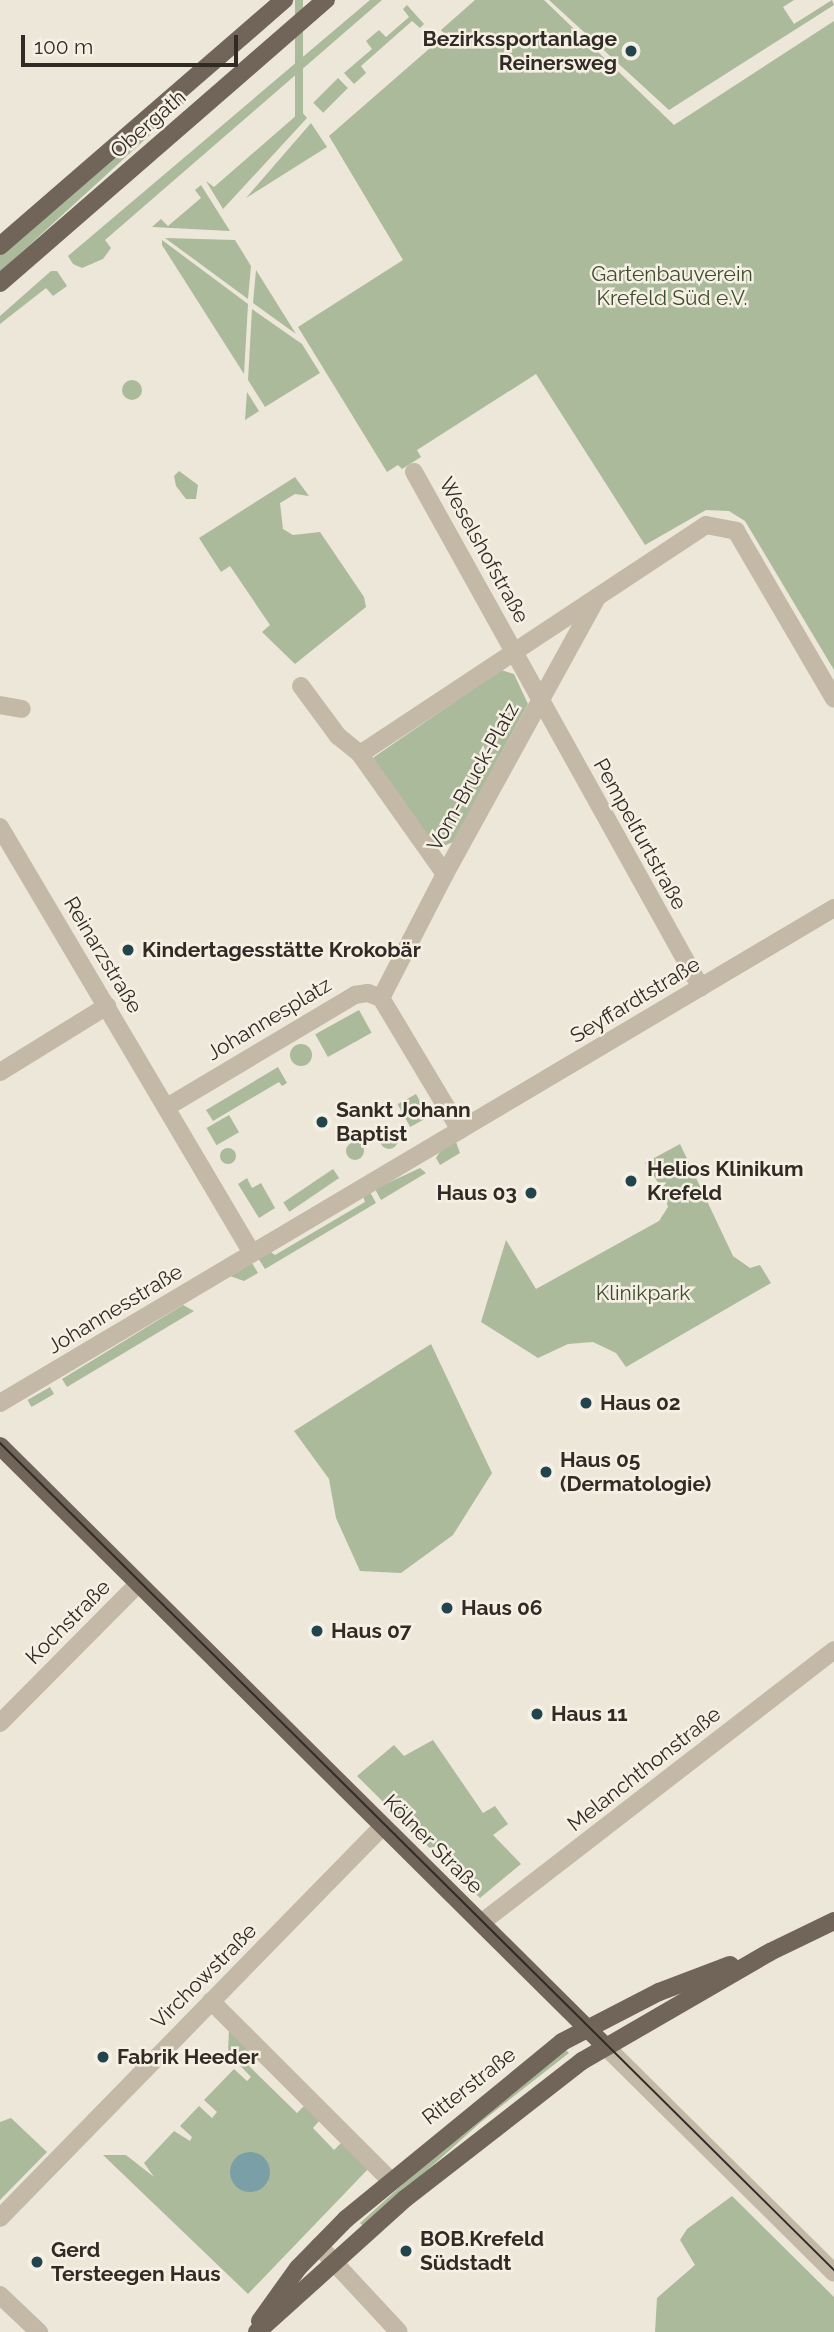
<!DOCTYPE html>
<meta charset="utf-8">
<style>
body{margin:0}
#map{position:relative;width:834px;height:2332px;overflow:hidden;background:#ede7d9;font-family:Raleway,sans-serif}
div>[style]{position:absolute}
.green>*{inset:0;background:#abba9b;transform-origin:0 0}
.round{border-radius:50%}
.water>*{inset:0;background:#7b9fa7}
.minor>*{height:18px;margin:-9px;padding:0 9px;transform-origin:9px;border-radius:9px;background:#c4b8a6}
.major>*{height:18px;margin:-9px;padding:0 9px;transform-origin:9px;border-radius:9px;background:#716559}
.tram>*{height:2px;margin:-1px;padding:0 1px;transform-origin:1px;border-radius:1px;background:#312b26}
.dots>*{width:19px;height:19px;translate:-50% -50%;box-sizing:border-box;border:4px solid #f6f0e4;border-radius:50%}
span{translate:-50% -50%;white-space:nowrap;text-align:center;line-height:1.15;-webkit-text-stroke:5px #f6f0e4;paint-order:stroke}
.poi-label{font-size:21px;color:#312b26;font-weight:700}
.right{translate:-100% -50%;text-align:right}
.left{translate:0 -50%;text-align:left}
.street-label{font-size:21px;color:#312b26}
.park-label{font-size:21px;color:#3c4c2d}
.scale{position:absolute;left:21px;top:35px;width:217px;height:32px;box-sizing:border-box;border:4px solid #312b26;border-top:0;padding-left:9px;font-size:21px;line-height:24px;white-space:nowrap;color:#312b26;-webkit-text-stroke:5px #f6f0e4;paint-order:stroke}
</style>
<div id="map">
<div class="green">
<i style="left:295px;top:0;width:8px;height:118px"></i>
<i style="clip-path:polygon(370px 0,382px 0,105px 240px,111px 248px,103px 259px,82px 268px,73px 264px,68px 256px)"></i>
<i style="clip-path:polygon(475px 0,544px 0,674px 125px,834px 21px,834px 670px,745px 521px,729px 511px,706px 510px,645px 545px,536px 374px,417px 450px,421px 457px,402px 469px,398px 465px,387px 472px,298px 327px,403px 260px,329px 136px,445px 35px,441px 30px)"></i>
<i style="clip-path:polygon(549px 0,794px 0,783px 7px,794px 24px,832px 0,834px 5px,669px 110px)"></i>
<i style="clip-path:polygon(407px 5px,424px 24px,420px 28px,412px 21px,361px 66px,366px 73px,354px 84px,344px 73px,372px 49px,366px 41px,379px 30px,386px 37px,409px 17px,403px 9px)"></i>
<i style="left:338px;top:78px;width:14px;height:35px;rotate:45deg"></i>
<i style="clip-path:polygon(183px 97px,187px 101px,0 272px,0 255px)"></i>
<i style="clip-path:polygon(296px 105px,307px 118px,223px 209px,206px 181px,214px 187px,298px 114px)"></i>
<i style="clip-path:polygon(311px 123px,327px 147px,246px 198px)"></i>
<i style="clip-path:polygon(201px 185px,230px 231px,152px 227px,161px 219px,168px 226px,201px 198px,195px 190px)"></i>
<i style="clip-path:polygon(165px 238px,235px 240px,251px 266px,248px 299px)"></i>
<i style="clip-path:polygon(162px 240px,248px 304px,244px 374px,162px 245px)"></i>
<i style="clip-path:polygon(256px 270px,296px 334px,253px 303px)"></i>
<i style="clip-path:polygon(51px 271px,57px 271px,67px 286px,53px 296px,46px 288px,0 324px,0 316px)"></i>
<i style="clip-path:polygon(252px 309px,302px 344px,320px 373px,265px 407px,248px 380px)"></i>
<i class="round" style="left:122px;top:380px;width:20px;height:20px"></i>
<i style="clip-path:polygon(247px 392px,259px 411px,245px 420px)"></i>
<i style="clip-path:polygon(179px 471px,198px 485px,196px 499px,186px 499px,176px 486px,174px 476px)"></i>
<i style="clip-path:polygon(295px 477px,309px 496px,295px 494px,280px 503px,283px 529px,293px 535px,320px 532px,364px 597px,366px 607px,295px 664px,262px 632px,270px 625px,230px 566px,221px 572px,199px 538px)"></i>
<i style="clip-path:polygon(501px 670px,514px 674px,528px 704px,453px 842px,439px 848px,430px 844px,375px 766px,374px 757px)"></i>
<i style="left:359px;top:1010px;width:26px;height:50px;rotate:61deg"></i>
<i class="round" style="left:290px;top:1044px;width:22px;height:22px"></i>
<i style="clip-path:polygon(278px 1067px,287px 1083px,282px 1086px,279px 1082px,213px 1121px,206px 1110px)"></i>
<i style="left:416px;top:1094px;width:26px;height:21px;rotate:61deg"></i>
<i style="left:229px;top:1115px;width:20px;height:26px;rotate:60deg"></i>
<i class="round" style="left:380px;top:1131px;width:18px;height:18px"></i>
<i class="round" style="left:346px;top:1142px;width:18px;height:18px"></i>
<i style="clip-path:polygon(456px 1142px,460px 1153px,440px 1165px,436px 1158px,441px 1150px)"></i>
<i style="clip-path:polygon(680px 1144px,733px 1256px,750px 1268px,760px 1265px,771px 1283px,626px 1367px,616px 1353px,593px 1342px,568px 1344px,538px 1358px,481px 1322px,506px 1240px,536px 1289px,659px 1221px,668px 1207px,663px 1190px,645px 1163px)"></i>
<i class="round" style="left:220px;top:1148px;width:16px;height:16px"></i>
<i style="clip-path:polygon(420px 1168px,426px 1173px,381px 1200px,375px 1189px)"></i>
<i style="left:333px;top:1169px;width:11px;height:60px;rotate:56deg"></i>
<i style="clip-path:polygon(247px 1178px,252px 1188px,261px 1183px,275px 1208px,259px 1218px,238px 1184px)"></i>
<i style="clip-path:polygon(370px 1192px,376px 1203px,265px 1269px,258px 1258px,269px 1251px,275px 1255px,365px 1202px,363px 1196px)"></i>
<i style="clip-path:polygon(252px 1263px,258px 1273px,244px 1281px,230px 1276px)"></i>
<i style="clip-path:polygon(183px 1305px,194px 1311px,67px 1387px,62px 1379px)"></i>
<i style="clip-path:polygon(431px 1344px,492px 1473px,453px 1535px,401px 1573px,360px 1571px,336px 1518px,329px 1479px,294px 1431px)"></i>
<i style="left:50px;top:1387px;width:8px;height:26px;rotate:60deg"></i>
<i style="clip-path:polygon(433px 1740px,483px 1813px,495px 1806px,508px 1824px,493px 1835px,521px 1864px,480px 1898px,357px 1776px,394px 1745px,404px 1756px)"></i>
<i style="clip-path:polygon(229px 2029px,258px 2058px,250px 2067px,297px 2113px,305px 2105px,320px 2120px,313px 2128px,334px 2150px,342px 2142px,370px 2167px,248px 2294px,103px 2155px,126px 2155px,154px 2177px,144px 2163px,174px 2131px,190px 2141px,192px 2137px,180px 2126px,199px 2106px,212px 2118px,217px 2112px,204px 2100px,234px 2069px,247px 2081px,251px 2077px,228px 2053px)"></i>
<i style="clip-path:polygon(565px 2049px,569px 2053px,481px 2122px,364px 2227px,360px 2223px,477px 2117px)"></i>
<i style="clip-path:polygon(11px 2118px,47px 2152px,0 2200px,0 2122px)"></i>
<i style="clip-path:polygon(732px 2196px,834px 2297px,834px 2332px,655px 2332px,657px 2298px,695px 2265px,680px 2240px,687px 2229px)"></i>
</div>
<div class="water">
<i class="round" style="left:230px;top:2152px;width:40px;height:40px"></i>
</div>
<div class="minor">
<i style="left:414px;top:472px;width:590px;rotate:60.92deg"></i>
<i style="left:301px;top:686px;width:62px;rotate:53.5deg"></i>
<i style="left:338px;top:736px;width:28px;rotate:39deg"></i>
<i style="left:360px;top:754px;width:147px;rotate:54.7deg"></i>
<i style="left:445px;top:874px;width:316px;rotate:-61.2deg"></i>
<i style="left:0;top:705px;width:22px;rotate:10deg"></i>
<i style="left:360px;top:754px;width:415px;rotate:-33.5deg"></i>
<i style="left:706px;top:525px;width:31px;rotate:11deg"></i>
<i style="left:736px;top:531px;width:194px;rotate:59.7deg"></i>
<i style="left:0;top:827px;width:495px;rotate:59.4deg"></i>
<i style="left:381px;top:998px;width:140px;rotate:-62.7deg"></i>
<i style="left:0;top:1072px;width:126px;rotate:-31.7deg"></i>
<i style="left:167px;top:1107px;width:219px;rotate:-30.8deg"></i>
<i style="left:355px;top:995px;width:13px;rotate:-9deg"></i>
<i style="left:368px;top:993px;width:14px;rotate:21deg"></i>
<i style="left:381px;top:998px;width:154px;rotate:59.1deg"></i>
<i style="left:0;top:1403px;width:970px;rotate:-30.69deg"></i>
<i style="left:0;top:1723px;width:196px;rotate:-45.2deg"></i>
<i style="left:481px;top:1923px;width:446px;rotate:-37.7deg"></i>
<i style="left:211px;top:2001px;width:253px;rotate:45deg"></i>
<i style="left:605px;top:2046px;width:322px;rotate:44.7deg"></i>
<i style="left:0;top:2218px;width:548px;rotate:-45.67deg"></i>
<i style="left:319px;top:2246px;width:117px;rotate:47.1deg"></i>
<i style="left:0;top:2295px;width:54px;rotate:43.5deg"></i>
</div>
<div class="major">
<i style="left:0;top:246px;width:376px;rotate:-40.9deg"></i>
<i style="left:0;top:283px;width:432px;rotate:-41deg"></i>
<i style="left:0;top:1446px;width:852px;rotate:44.76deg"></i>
<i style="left:260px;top:2321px;width:65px;rotate:-54.4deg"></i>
<i style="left:298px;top:2268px;width:69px;rotate:-45.6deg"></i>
<i style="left:346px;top:2219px;width:279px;rotate:-39.3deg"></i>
<i style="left:562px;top:2042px;width:109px;rotate:-27.3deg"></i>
<i style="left:659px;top:1992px;width:76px;rotate:-20.8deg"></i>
<i style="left:257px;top:2332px;width:200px;rotate:-42deg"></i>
<i style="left:406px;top:2198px;width:223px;rotate:-37.9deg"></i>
<i style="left:582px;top:2061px;width:217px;rotate:-30.1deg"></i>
<i style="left:770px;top:1952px;width:71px;rotate:-25.8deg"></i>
</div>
<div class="tram">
<i style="left:0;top:1443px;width:1175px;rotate:44.76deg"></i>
</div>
<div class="dots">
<i style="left:631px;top:51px;background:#21444d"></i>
<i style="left:128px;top:950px;background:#21444d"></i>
<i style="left:322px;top:1122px;background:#21444d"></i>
<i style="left:631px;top:1181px;background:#21444d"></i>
<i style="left:531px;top:1193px;background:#21444d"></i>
<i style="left:586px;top:1403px;background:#21444d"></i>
<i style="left:546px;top:1472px;background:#21444d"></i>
<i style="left:447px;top:1608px;background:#21444d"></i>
<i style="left:317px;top:1631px;background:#21444d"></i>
<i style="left:537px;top:1714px;background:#21444d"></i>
<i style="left:103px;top:2057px;background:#21444d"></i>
<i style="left:406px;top:2251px;background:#21444d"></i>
<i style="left:37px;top:2262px;background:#21444d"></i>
</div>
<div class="poi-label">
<span class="right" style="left:617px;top:51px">Bezirkssportanlage<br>Reinersweg</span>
<span class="left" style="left:142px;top:950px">Kindertagesstätte Krokobär</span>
<span class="left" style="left:336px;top:1122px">Sankt Johann<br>Baptist</span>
<span class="left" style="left:647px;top:1181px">Helios Klinikum<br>Krefeld</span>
<span class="right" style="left:517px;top:1193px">Haus 03</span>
<span class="left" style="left:600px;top:1403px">Haus 02</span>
<span class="left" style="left:560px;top:1472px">Haus 05<br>(Dermatologie)</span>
<span class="left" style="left:461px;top:1608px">Haus 06</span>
<span class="left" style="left:331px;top:1631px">Haus 07</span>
<span class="left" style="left:551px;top:1714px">Haus 11</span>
<span class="left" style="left:117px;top:2057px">Fabrik Heeder</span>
<span class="left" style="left:420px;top:2251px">BOB.Krefeld<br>Südstadt</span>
<span class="left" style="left:51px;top:2262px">Gerd<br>Tersteegen Haus</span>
</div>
<div class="street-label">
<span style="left:148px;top:124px;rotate:-41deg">Obergath</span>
<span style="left:484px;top:550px;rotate:61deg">Weselshofstraße</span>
<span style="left:473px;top:777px;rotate:-61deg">Vom-Bruck-Platz</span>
<span style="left:640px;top:834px;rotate:61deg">Pempelfurtstraße</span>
<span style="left:103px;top:955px;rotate:59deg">Reinarzstraße</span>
<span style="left:635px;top:1000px;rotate:-31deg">Seyffardtstraße</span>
<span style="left:269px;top:1019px;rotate:-31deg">Johannesplatz</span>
<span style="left:115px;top:1309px;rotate:-31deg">Johannesstraße</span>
<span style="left:68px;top:1622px;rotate:-45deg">Kochstraße</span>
<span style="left:644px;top:1769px;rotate:-38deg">Melanchthonstraße</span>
<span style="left:433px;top:1844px;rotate:45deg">Kölner Straße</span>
<span style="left:204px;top:1976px;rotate:-45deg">Virchowstraße</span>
<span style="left:469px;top:2086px;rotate:-38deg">Ritterstraße</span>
</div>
<div class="park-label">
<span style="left:672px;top:286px">Gartenbauverein<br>Krefeld Süd e.V.</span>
<span style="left:643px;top:1293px">Klinikpark</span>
</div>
<div class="scale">100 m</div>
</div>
